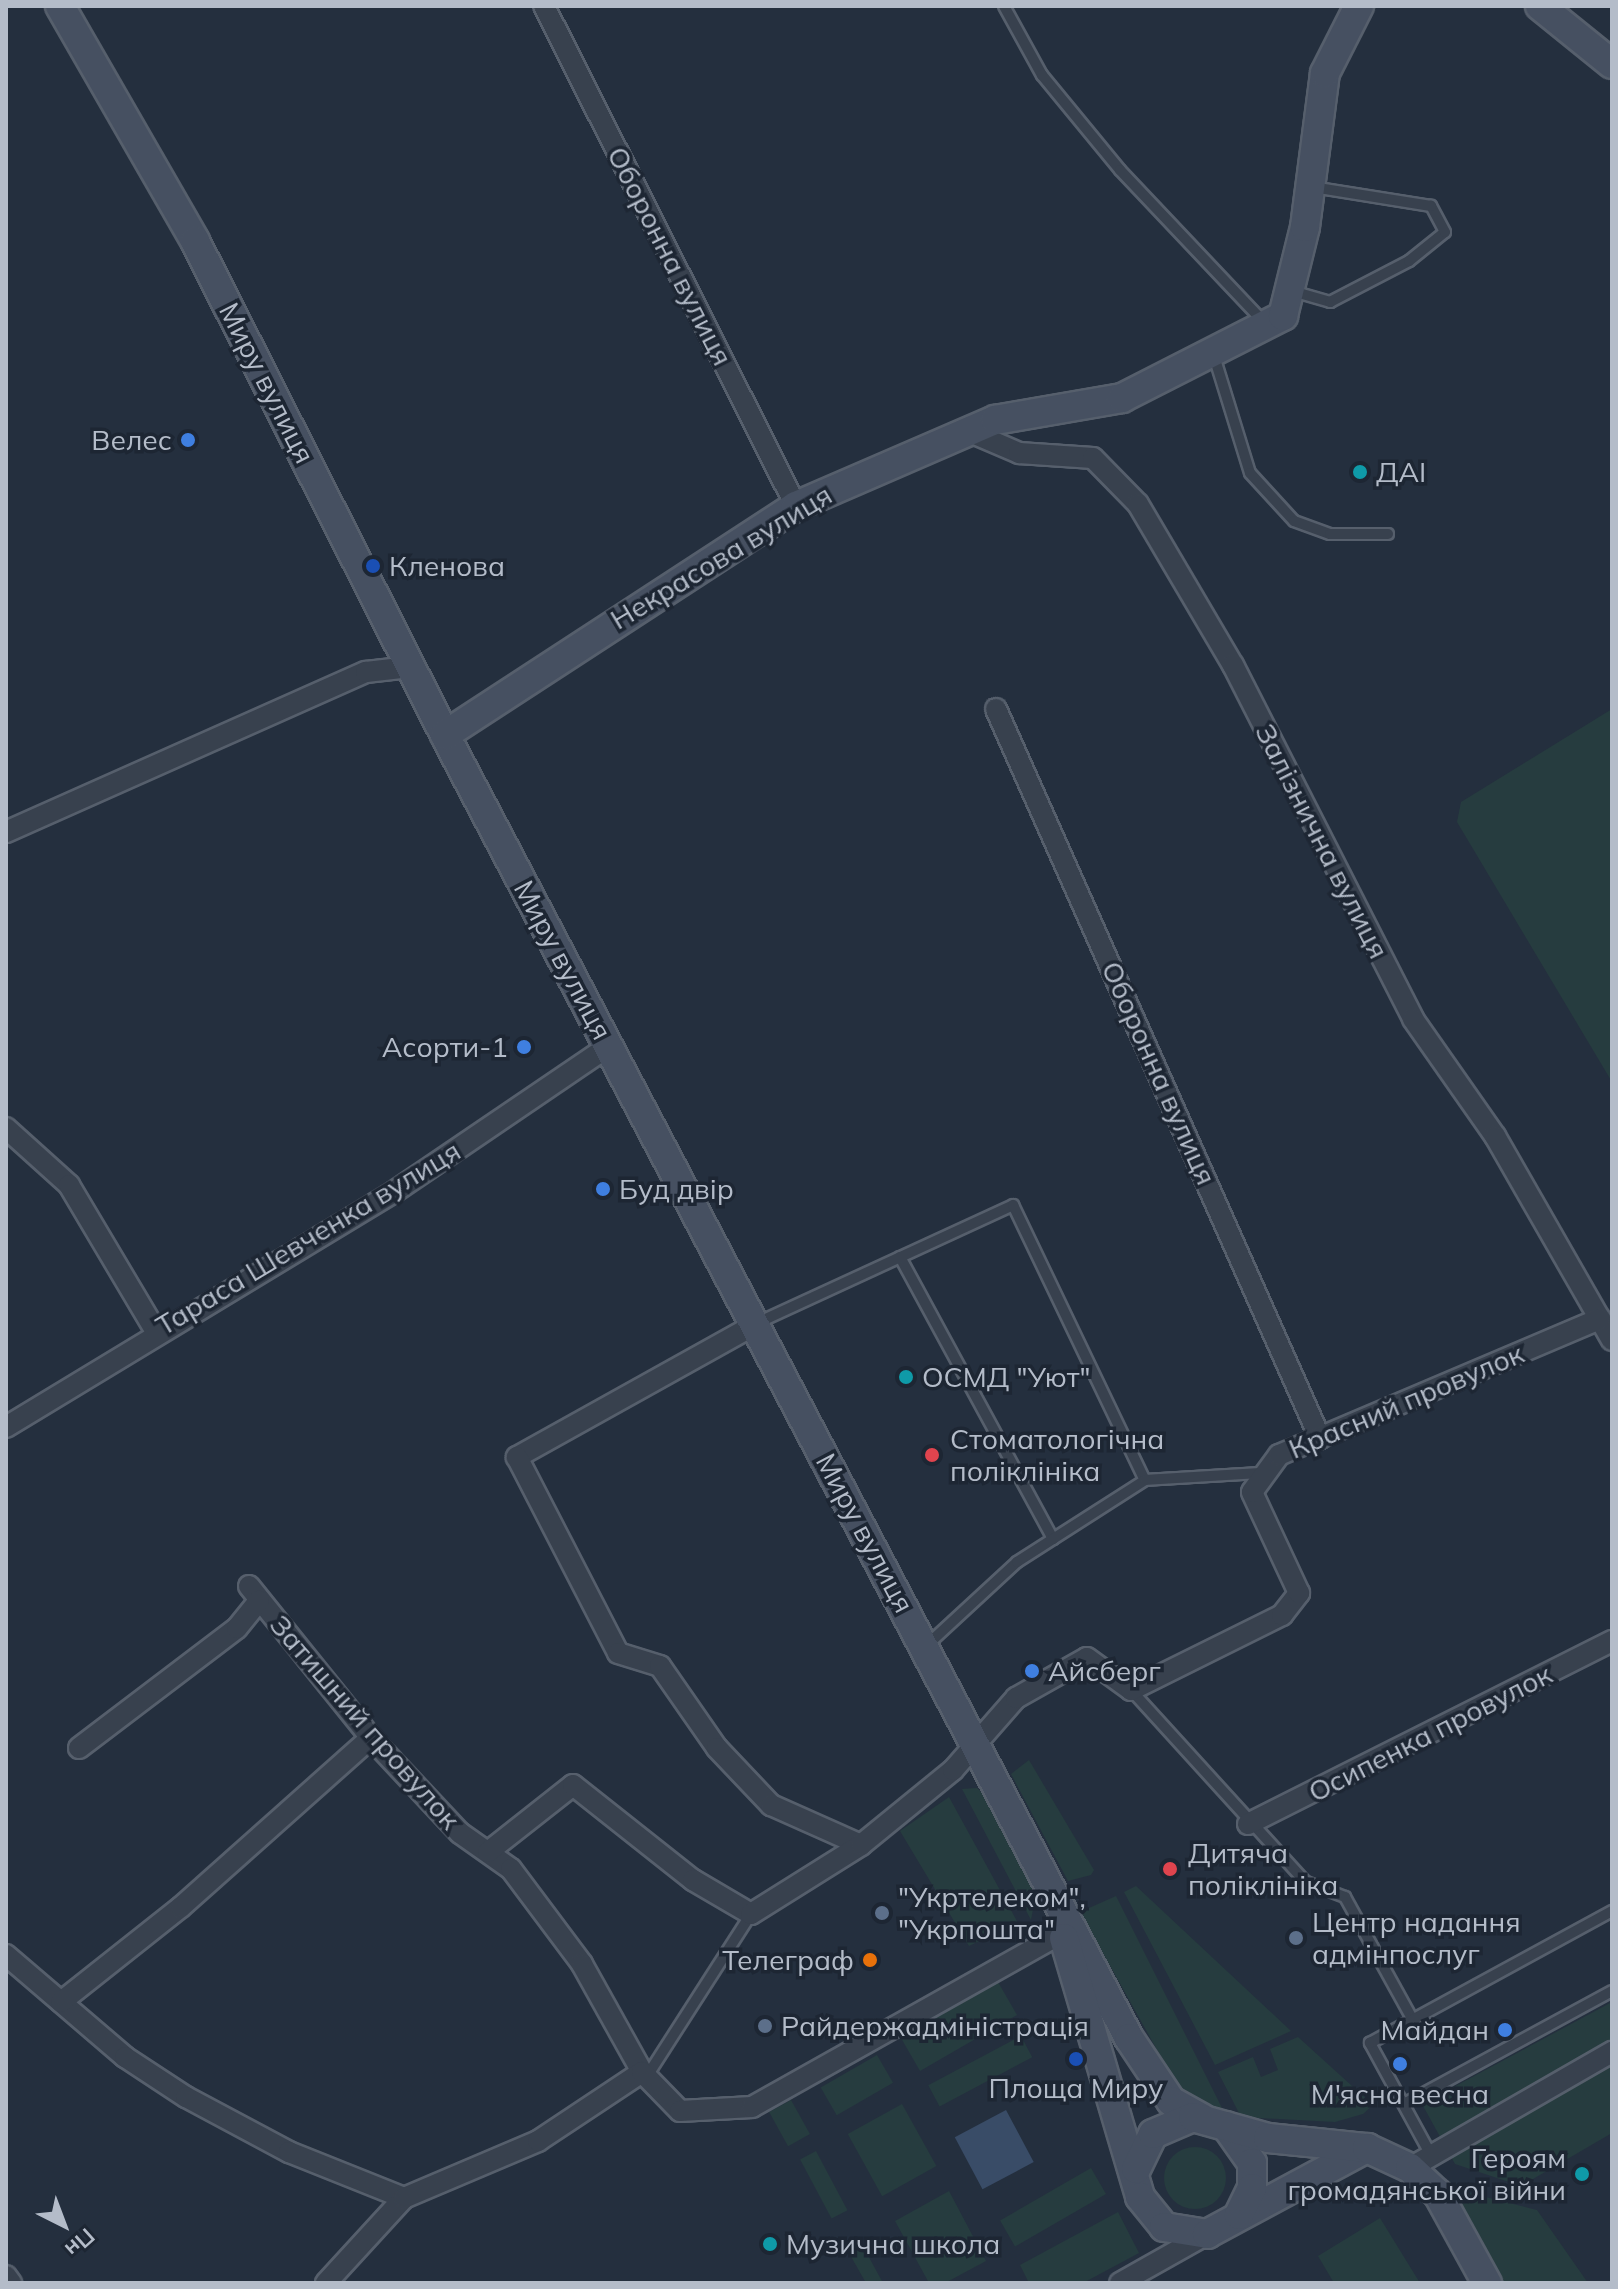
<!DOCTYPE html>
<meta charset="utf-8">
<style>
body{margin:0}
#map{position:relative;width:1618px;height:2289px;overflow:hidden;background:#242f3e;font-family:Mulish,sans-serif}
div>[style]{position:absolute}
.green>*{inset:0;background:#263c3f;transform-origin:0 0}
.round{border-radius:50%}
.water>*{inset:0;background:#394c67;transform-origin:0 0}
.roads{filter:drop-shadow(2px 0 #565f6c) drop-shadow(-2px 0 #565f6c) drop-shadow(0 2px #565f6c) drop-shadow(0 -2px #565f6c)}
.lane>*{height:10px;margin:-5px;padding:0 5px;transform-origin:5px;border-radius:5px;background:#38414e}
.street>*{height:20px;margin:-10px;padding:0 10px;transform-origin:10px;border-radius:10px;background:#38414e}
.secondary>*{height:28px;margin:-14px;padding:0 14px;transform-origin:14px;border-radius:14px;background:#465061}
.dots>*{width:22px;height:22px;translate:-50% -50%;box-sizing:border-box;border:4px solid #1d2633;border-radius:50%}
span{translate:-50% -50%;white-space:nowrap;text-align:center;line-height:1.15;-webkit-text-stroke:7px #1d2633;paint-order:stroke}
.street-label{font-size:28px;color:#b4bcc9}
.poi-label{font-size:28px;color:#b4bcc9}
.right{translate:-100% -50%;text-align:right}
.left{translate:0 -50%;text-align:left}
.frame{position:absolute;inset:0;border:8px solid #b4bcc9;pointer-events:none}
.north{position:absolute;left:24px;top:2185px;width:80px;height:80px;-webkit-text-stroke:6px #1d2633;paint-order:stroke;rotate:138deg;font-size:22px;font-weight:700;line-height:32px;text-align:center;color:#b4bcc9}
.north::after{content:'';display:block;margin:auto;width:28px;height:36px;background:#b4bcc9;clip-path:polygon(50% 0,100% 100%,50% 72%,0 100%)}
</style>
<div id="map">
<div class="green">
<i style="clip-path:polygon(1612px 709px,1612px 1082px,1457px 822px,1461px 802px)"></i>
<i style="clip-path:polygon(1029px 1760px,1094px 1870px,1091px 1875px,1068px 1881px,1011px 1774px)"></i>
<i style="clip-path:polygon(977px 1788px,990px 1800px,1036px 1893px,1031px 1920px,962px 1789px)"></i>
<i style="clip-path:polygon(949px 1797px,1018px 1923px,969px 1946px,900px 1831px)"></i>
<i style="clip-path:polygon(1136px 1886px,1291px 2031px,1215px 2065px,1124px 1892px)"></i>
<i style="clip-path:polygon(1116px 1896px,1225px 2114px,1180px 2091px,1080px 1912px)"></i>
<i style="left:998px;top:1982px;width:38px;height:112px;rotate:60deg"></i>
<i style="clip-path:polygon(1612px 2002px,1612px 2133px,1521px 2186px,1455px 2164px,1422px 2104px)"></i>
<i style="left:1021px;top:2036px;width:24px;height:105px;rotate:62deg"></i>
<i style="clip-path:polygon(1298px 2037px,1373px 2105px,1363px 2114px,1335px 2122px,1241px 2117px,1218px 2072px,1253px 2057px,1261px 2077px,1278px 2070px,1270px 2049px)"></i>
<i style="left:877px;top:2055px;width:32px;height:65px;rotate:60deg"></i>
<i style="left:791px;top:2100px;width:39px;height:25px;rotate:61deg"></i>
<i style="left:902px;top:2104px;width:71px;height:62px;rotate:61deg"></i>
<i class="round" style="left:1164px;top:2147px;width:62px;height:62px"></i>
<i style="left:816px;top:2151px;width:67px;height:18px;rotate:62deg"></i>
<i style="left:1091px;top:2168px;width:30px;height:105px;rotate:60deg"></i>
<i style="clip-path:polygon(1450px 2188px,1537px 2210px,1588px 2283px,1501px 2283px)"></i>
<i style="clip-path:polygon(949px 2191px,986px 2261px,945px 2283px,929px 2283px,895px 2221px)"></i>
<i style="clip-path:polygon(1118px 2212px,1139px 2253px,1083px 2283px,1029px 2283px,1020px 2265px)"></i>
<i style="clip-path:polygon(1380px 2218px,1420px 2283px,1334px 2283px,1318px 2256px)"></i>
<i style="clip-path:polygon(859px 2239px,883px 2283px,866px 2283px,845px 2246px)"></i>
</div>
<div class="water">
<i style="left:1006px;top:2110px;width:59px;height:58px;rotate:62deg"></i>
</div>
<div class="roads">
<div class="lane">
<i style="left:1004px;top:6px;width:79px;rotate:61.2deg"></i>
<i style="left:1042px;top:75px;width:123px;rotate:50.6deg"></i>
<i style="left:1120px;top:170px;width:208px;rotate:46.6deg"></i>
<i style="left:1292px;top:291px;width:40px;rotate:16deg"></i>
<i style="left:1330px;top:302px;width:89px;rotate:-27.4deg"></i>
<i style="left:1409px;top:261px;width:46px;rotate:-38.9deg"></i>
<i style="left:1445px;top:232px;width:30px;rotate:-118deg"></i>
<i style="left:1431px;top:206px;width:121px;rotate:-170.9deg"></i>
<i style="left:1214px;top:356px;width:122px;rotate:72.9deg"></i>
<i style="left:1250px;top:473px;width:65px;rotate:47.5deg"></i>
<i style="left:1294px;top:521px;width:38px;rotate:20deg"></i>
<i style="left:1330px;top:534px;width:58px"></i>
<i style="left:900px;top:1257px;width:321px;rotate:61.5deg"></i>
<i style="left:757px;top:1323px;width:282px;rotate:-24.7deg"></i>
<i style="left:1013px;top:1205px;width:305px;rotate:64.4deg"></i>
<i style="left:926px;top:1646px;width:124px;rotate:-42.7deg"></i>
<i style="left:1017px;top:1562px;width:152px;rotate:-32.6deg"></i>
<i style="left:1145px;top:1480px;width:114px;rotate:-3.5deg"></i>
<i style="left:1131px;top:1690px;width:260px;rotate:47.7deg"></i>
<i style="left:1306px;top:1882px;width:42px;rotate:21deg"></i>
<i style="left:1345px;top:1897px;width:143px;rotate:61.1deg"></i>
<i style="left:649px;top:2073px;width:189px;rotate:-57.3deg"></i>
<i style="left:1404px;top:2104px;width:237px;rotate:-28.5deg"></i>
<i style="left:1431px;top:2155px;width:128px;rotate:-118.6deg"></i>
<i style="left:1370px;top:2043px;width:276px;rotate:-28.6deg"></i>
</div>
<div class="street">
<i style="left:544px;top:6px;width:560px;rotate:63.25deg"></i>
<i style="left:968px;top:431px;width:56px;rotate:23.3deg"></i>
<i style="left:1019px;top:453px;width:74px;rotate:3.9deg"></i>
<i style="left:1093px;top:458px;width:64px;rotate:45.6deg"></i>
<i style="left:1138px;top:504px;width:187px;rotate:59.5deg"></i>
<i style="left:1233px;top:665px;width:397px;rotate:63deg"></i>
<i style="left:1413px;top:1019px;width:143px;rotate:55deg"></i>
<i style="left:1495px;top:1136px;width:235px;rotate:60.2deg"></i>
<i style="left:996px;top:709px;width:798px;rotate:66.04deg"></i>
<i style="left:6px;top:832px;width:394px;rotate:-24deg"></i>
<i style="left:366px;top:672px;width:44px;rotate:-6.5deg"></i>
<i style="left:6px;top:1128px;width:85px;rotate:42.1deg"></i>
<i style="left:69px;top:1185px;width:169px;rotate:59.3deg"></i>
<i style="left:756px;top:1324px;width:274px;rotate:150.9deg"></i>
<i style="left:517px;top:1457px;width:220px;rotate:62.7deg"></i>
<i style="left:618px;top:1653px;width:44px;rotate:17.2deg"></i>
<i style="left:660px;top:1666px;width:100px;rotate:55.2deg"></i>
<i style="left:717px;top:1748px;width:79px;rotate:46.5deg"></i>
<i style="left:771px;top:1805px;width:98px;rotate:24deg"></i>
<i style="left:6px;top:1427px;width:454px;rotate:-31.2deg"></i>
<i style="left:394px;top:1192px;width:260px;rotate:-34.2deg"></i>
<i style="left:249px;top:1586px;width:195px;rotate:51.2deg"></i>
<i style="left:371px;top:1738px;width:130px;rotate:46.9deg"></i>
<i style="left:460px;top:1833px;width:62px;rotate:35.2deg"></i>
<i style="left:511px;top:1869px;width:119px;rotate:53.2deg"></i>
<i style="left:582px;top:1964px;width:124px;rotate:60.9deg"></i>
<i style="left:79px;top:1748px;width:198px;rotate:-37.2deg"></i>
<i style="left:237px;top:1628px;width:35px;rotate:-51deg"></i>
<i style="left:1248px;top:1824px;width:407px;rotate:-26.7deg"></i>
<i style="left:488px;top:1852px;width:108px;rotate:-38.2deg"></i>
<i style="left:573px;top:1785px;width:153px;rotate:38.4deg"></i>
<i style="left:693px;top:1880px;width:67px;rotate:30.4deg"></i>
<i style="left:751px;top:1914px;width:130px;rotate:-32.1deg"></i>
<i style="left:861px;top:1845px;width:119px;rotate:-39.2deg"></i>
<i style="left:953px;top:1770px;width:96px;rotate:-48.8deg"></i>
<i style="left:1016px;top:1698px;width:81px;rotate:-29.4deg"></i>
<i style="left:1087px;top:1658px;width:54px;rotate:36deg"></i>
<i style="left:1131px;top:1690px;width:169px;rotate:-26.4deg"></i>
<i style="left:1282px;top:1615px;width:28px;rotate:-52deg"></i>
<i style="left:1299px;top:1593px;width:111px;rotate:-115deg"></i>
<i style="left:1252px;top:1492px;width:46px;rotate:-53.9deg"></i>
<i style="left:1279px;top:1455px;width:349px;rotate:-23deg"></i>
<i style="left:6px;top:1955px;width:157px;rotate:40.6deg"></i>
<i style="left:125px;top:2057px;width:73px;rotate:33.3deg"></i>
<i style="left:186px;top:2097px;width:117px;rotate:28.1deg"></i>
<i style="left:289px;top:2152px;width:124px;rotate:21.8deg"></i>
<i style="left:61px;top:2002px;width:153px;rotate:-38.4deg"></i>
<i style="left:181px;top:1907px;width:254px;rotate:-41.7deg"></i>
<i style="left:1410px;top:2168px;width:233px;rotate:-29.9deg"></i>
<i style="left:6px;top:2276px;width:9px;rotate:54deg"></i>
<i style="left:326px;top:2283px;width:115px;rotate:-47.5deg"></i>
<i style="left:404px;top:2198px;width:146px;rotate:-23deg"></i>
<i style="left:538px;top:2141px;width:125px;rotate:-33.6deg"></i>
<i style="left:642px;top:2072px;width:54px;rotate:45.7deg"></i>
<i style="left:680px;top:2111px;width:72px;rotate:-3.2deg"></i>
<i style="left:752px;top:2107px;width:355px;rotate:-29.3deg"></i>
<i style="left:1120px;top:2283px;width:100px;rotate:-29.4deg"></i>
</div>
<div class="secondary">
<i style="left:60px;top:6px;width:271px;rotate:60.1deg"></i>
<i style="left:195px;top:241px;width:563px;rotate:63.16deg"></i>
<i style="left:449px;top:743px;width:1463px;rotate:62.3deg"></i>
<i style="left:1129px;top:2038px;width:76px;rotate:56.3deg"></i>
<i style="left:1171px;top:2101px;width:35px;rotate:29deg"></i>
<i style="left:1540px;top:6px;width:92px;rotate:38.9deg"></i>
<i style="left:445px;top:735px;width:419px;rotate:-33.1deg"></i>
<i style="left:796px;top:506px;width:217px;rotate:-23.4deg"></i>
<i style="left:995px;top:420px;width:129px;rotate:-9.8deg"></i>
<i style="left:1122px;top:398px;width:181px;rotate:-27deg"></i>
<i style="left:1283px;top:316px;width:92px;rotate:-76.1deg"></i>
<i style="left:1305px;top:227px;width:155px;rotate:-82.6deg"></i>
<i style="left:1325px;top:73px;width:75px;rotate:-63.1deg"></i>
<i style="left:1064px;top:1938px;width:270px;rotate:73.6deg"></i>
<i style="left:1140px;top:2197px;width:38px;rotate:51deg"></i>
<i style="left:1164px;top:2227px;width:44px;rotate:9.2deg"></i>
<i style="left:1207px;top:2234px;width:182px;rotate:-28.3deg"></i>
<i style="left:1226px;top:2126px;width:45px;rotate:54.9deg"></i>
<i style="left:1252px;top:2163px;width:25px;rotate:90deg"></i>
<i style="left:1252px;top:2188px;width:30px;rotate:116deg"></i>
<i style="left:1136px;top:2169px;width:39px;rotate:-64deg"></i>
<i style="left:1153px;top:2134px;width:43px;rotate:-23deg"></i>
<i style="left:1193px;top:2117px;width:78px;rotate:15.6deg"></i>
<i style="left:1268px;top:2138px;width:100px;rotate:5.8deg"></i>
<i style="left:1367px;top:2148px;width:47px;rotate:24.9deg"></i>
<i style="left:1410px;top:2168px;width:38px;rotate:43deg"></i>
<i style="left:1438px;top:2194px;width:102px;rotate:61.2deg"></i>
</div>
</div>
<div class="dots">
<i style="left:188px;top:440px;background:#3f7fe0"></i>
<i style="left:1360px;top:472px;background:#0f9aa8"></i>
<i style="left:373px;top:566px;background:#1a4fb4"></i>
<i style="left:524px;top:1047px;background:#3f7fe0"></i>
<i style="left:603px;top:1189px;background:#3f7fe0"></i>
<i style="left:906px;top:1377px;background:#0f9aa8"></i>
<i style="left:932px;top:1455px;background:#e0444e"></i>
<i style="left:1032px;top:1671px;background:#3f7fe0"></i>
<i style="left:1170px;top:1869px;background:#e0444e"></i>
<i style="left:882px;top:1913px;background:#5c6f8a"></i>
<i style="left:1296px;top:1938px;background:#5c6f8a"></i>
<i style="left:870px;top:1960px;background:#e8710a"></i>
<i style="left:765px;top:2026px;background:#5c6f8a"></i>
<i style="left:1505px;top:2030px;background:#3f7fe0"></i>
<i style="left:1076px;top:2059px;background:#1a4fb4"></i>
<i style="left:1400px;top:2064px;background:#3f7fe0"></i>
<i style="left:1582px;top:2174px;background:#0f9aa8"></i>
<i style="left:770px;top:2244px;background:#0f9aa8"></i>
</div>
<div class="street-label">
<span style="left:670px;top:256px;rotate:63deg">Оборонна вулиця</span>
<span style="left:267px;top:383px;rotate:63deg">Миру вулиця</span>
<span style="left:721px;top:557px;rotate:-31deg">Некрасова вулиця</span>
<span style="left:1322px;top:841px;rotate:63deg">Залізнична вулиця</span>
<span style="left:563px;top:960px;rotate:62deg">Миру вулиця</span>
<span style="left:1159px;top:1073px;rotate:66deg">Оборонна вулиця</span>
<span style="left:308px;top:1238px;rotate:-31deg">Тараса Шевченка вулиця</span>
<span style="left:1406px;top:1401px;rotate:-23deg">Красний провулок</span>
<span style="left:865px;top:1533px;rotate:62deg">Миру вулиця</span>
<span style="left:365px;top:1722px;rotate:49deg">Затишний провулок</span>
<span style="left:1430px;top:1733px;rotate:-27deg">Осипенка провулок</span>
</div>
<div class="poi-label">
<span class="right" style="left:172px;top:440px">Велес</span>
<span class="left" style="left:1376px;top:472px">ДАІ</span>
<span class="left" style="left:389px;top:566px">Кленова</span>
<span class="right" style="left:508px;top:1047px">Асорти-1</span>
<span class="left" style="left:619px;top:1189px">Буд двір</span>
<span class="left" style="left:922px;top:1377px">ОСМД "Уют"</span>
<span class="left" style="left:950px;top:1455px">Стоматологічна<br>поліклініка</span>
<span class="left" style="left:1048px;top:1671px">Айсберг</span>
<span class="left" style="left:1188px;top:1869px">Дитяча<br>поліклініка</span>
<span class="left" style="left:898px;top:1913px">"Укртелеком",<br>"Укрпошта"</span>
<span class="left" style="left:1312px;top:1938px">Центр надання<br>адмінпослуг</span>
<span class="right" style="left:854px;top:1960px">Телеграф</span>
<span class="left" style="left:781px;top:2026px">Райдержадміністрація</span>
<span class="right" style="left:1489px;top:2030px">Майдан</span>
<span style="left:1076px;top:2088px">Площа Миру</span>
<span style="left:1400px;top:2094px">М'ясна весна</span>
<span class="right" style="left:1566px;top:2174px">Героям<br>громадянської війни</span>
<span class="left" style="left:786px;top:2244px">Музична школа</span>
</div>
<div class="frame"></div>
<div class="north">Пн</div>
</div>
